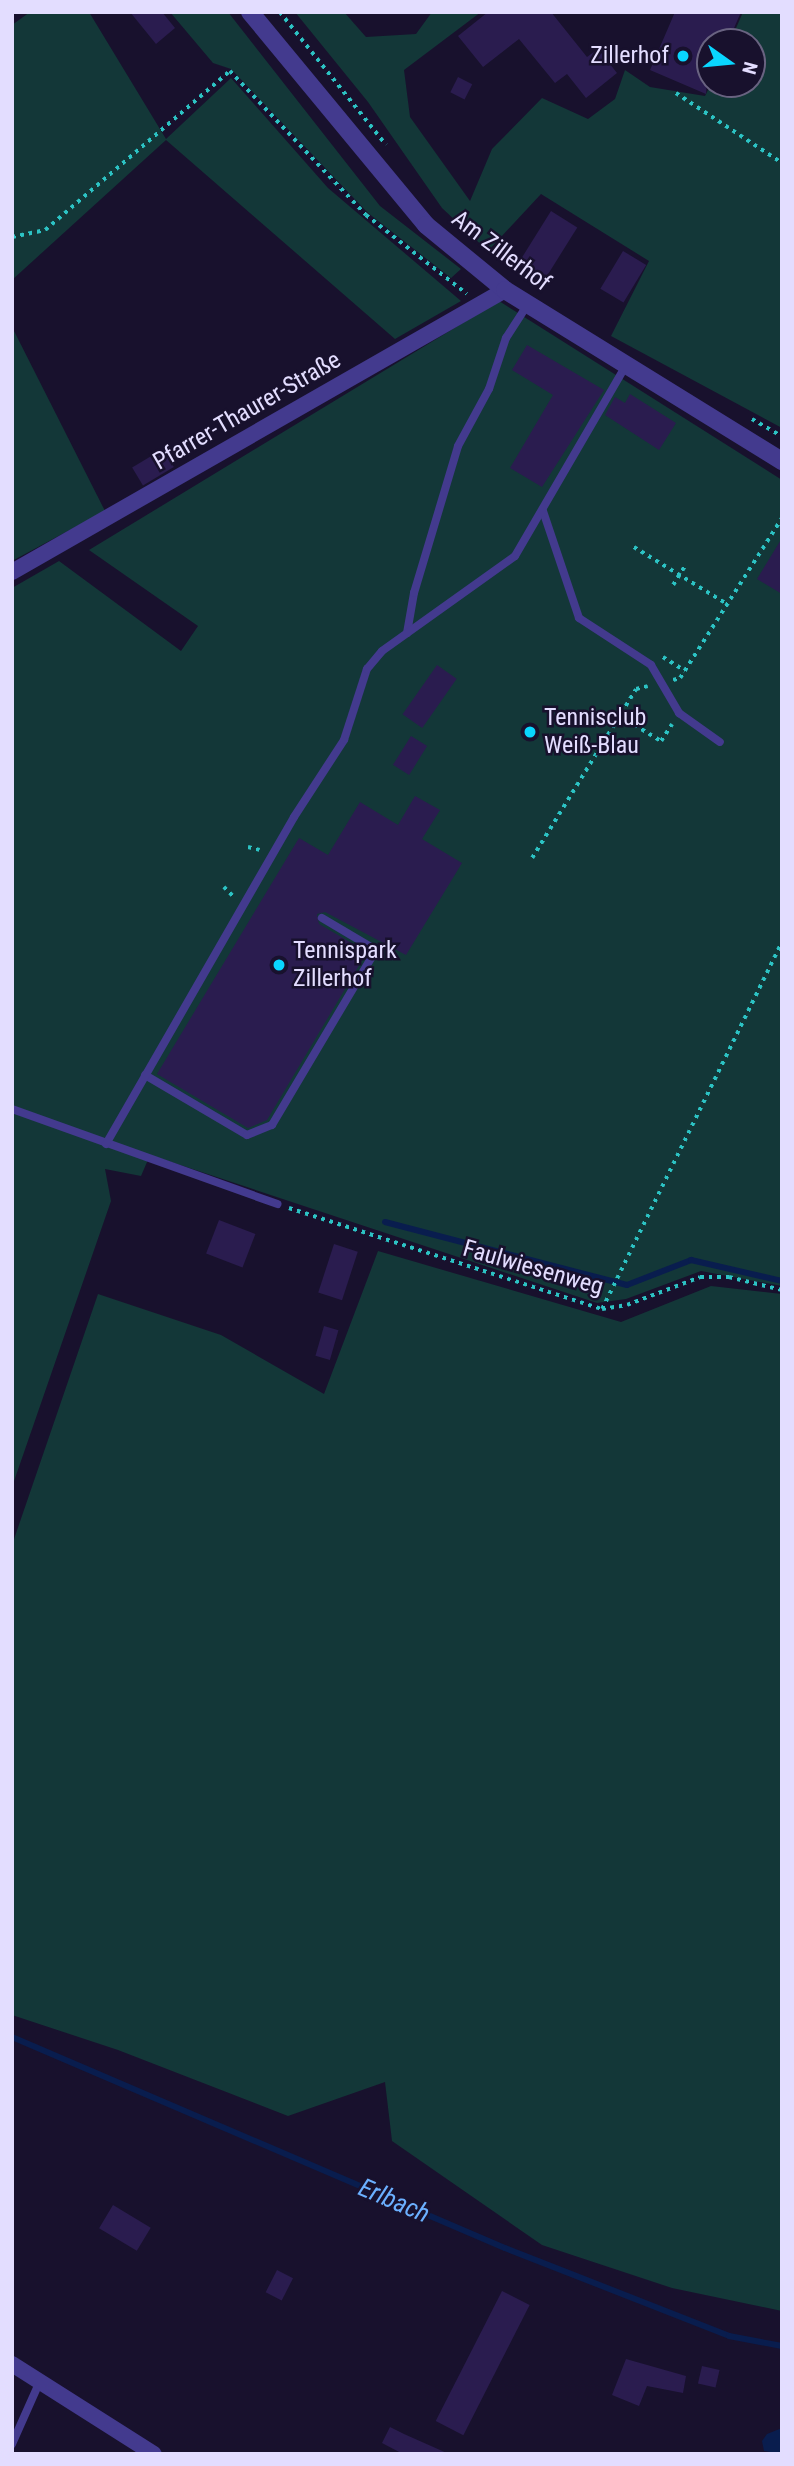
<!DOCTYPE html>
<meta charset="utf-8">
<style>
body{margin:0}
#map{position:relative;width:794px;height:2466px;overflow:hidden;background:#18112d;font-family:"Roboto Condensed",sans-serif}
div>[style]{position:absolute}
.green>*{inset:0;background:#133738}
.water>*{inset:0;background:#091d4e}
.stream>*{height:6px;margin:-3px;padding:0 3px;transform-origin:3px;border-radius:3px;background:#091d4e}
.building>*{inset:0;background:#2a1c4f;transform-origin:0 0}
.path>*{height:3.5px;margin-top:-1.75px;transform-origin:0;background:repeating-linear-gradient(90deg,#2cc3c4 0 3.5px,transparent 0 8.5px)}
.service>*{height:8px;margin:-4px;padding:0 4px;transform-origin:4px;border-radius:4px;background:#433a8e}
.minor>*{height:16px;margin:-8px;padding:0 8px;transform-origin:8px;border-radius:8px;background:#433a8e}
.tertiary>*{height:18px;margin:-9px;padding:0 9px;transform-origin:9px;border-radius:9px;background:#433a8e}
.dots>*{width:19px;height:19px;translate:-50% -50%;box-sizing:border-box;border:4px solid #18112d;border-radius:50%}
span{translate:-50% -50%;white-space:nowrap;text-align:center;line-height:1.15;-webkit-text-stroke:5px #18112d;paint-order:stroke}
.poi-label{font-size:24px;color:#e3ddff}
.right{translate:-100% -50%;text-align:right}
.left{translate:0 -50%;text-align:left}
.street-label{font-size:24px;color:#e3ddff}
.water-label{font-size:26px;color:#6bb0ff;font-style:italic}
.frame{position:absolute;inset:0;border:14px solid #e3ddff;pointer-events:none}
.north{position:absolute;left:696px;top:28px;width:70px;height:70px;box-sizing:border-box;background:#18112d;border:2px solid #696381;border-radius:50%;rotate:105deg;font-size:19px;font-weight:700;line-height:28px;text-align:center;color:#e3ddff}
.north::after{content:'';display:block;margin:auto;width:24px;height:32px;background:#09d6ff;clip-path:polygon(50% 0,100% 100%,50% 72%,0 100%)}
</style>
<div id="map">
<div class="green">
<i style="clip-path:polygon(30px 12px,89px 12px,166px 139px,231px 78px,328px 188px,461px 301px,395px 339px,166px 140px,12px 280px,12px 25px)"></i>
<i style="clip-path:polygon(170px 12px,228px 12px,380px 206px,461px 269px,451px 278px,368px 213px,231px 69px,213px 63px)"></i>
<i style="clip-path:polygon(295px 12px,344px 12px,366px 37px,416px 34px,432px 12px,481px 12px,404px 70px,410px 117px,470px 201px,492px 149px,542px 98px,588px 119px,615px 99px,625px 70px,650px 87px,705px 96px,711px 84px,752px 84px,752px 42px,730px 42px,743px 12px,782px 12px,782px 428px,611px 336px,649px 261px,541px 194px,488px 251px,442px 208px,368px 102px)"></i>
<i style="clip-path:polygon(499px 301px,782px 480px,782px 1286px,701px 1271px,626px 1299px,597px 1303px,150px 1155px,141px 1176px,105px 1169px,111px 1201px,12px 1487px,12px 588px,59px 561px,181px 651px,198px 626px,89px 550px)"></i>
<i style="clip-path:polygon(12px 327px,105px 511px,12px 561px)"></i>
<i style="clip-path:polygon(378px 1251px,621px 1322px,711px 1286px,782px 1294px,782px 2311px,672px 2288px,542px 2245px,392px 2141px,385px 2082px,288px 2116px,118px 2050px,12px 2015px,12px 1545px,98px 1294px,221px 1335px,324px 1394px)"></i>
</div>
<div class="water">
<i style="clip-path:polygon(782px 2428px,782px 2454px,764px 2451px,762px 2441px,767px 2434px)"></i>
</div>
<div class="stream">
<i style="left:385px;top:1222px;width:250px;rotate:14.6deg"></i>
<i style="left:627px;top:1285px;width:69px;rotate:-21.3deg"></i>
<i style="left:691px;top:1260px;width:93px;rotate:13deg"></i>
<i style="left:12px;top:2037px;width:536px;rotate:23.17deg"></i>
<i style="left:505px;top:2248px;width:241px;rotate:21.4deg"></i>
<i style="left:729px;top:2336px;width:54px;rotate:10.7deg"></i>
</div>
<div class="building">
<i style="clip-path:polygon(130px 12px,162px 12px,175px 28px,156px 44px)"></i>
<i style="clip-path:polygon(488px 12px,551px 12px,587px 57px,598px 49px,617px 73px,586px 98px,567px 74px,555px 83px,519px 39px,483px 67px,458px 36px)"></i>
<i style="clip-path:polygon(675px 12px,741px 12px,728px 42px,710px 42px,706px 94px,650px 70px)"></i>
<i style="left:458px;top:77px;width:16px;height:17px;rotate:27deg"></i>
<i style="left:551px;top:211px;width:31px;height:62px;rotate:32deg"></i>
<i style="left:623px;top:251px;width:27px;height:44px;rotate:31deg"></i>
<i style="clip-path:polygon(527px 345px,604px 390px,542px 487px,510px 468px,553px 395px,512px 370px)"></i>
<i style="clip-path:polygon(630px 394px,676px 423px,659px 450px,605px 415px,615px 397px,625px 403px)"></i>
<i style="left:163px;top:449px;width:21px;height:36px;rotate:59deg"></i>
<i style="clip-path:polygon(782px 538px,782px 594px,757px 579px)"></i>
<i style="left:437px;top:665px;width:24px;height:60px;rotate:35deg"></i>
<i style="left:411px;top:736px;width:19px;height:34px;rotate:32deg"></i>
<i style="clip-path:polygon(415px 796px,440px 810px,422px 839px,462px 863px,406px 955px,325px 912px,317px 914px,319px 924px,367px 952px,267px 1120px,248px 1128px,157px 1074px,299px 838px,328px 855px,360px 802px,398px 825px)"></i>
<i style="left:219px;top:1220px;width:39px;height:36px;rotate:21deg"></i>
<i style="left:334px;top:1244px;width:25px;height:51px;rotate:18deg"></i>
<i style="left:324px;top:1326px;width:15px;height:31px;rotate:16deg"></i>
<i style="left:113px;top:2205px;width:44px;height:27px;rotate:31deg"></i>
<i style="left:277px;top:2270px;width:18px;height:25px;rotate:27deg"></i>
<i style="left:502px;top:2291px;width:31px;height:146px;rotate:27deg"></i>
<i style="clip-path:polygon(626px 2359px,686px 2376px,683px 2393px,647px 2386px,639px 2406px,612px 2395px)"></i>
<i style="left:702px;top:2366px;width:18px;height:18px;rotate:13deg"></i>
<i style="clip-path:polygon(390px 2427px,404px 2434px,449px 2454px,403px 2454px,382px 2443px)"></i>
</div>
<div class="path">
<i style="left:280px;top:12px;width:170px;rotate:51.4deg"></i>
<i style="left:676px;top:93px;width:127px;rotate:33.4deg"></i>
<i style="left:12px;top:237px;width:34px;rotate:-12deg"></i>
<i style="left:45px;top:230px;width:244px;rotate:-40.7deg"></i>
<i style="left:230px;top:71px;width:198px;rotate:46.6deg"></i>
<i style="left:366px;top:215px;width:128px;rotate:38deg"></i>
<i style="left:752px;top:419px;width:34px;rotate:30deg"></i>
<i style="left:634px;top:547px;width:109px;rotate:31.5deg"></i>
<i style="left:673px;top:585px;width:22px;rotate:-58deg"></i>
<i style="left:663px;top:657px;width:26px;rotate:32deg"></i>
<i style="left:673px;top:680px;width:7px;rotate:-16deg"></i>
<i style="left:680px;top:678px;width:190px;rotate:-57.5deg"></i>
<i style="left:620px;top:716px;width:48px;rotate:31.4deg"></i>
<i style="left:661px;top:741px;width:20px;rotate:-57deg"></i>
<i style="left:248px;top:847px;width:12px;rotate:14deg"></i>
<i style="left:532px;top:858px;width:198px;rotate:-58.4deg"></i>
<i style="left:636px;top:689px;width:12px;rotate:-14deg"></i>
<i style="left:224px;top:887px;width:16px;rotate:45deg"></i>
<i style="left:289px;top:1208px;width:329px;rotate:17.9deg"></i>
<i style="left:602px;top:1309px;width:25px;rotate:-9deg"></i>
<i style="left:627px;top:1305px;width:78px;rotate:-21deg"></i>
<i style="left:700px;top:1277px;width:29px"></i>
<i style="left:729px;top:1277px;width:55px;rotate:13.8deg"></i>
<i style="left:602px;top:1309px;width:410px;rotate:-63.9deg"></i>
</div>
<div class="service">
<i style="left:543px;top:511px;width:113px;rotate:71.4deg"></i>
<i style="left:579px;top:618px;width:86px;rotate:33.1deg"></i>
<i style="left:651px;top:665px;width:56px;rotate:59.7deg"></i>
<i style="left:679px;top:713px;width:50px;rotate:35.3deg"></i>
<i style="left:407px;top:633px;width:41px;rotate:-80.1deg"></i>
<i style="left:414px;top:593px;width:153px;rotate:-73.3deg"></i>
<i style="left:458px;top:446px;width:65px;rotate:-61.5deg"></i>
<i style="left:489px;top:389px;width:54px;rotate:-71.6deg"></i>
<i style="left:506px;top:338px;width:40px;rotate:-57.1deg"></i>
<i style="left:145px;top:1075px;width:118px;rotate:30.5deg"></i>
<i style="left:247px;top:1135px;width:27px;rotate:-22deg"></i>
<i style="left:272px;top:1125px;width:204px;rotate:-59.3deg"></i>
<i style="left:376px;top:950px;width:63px;rotate:-149.3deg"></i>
<i style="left:12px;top:1109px;width:282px;rotate:19.7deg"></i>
<i style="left:106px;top:1144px;width:377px;rotate:-60.1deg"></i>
<i style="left:294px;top:817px;width:92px;rotate:-57deg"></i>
<i style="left:344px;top:740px;width:75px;rotate:-72.1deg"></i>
<i style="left:367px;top:669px;width:23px;rotate:-50deg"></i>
<i style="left:382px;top:651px;width:163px;rotate:-35.5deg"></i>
<i style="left:515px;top:556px;width:221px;rotate:-59.8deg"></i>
<i style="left:12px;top:2444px;width:69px;rotate:-66deg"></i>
</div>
<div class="minor">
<i style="left:12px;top:572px;width:568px;rotate:-29.77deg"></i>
<i style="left:12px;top:2364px;width:168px;rotate:32.4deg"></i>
</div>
<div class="tertiary">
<i style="left:250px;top:12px;width:276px;rotate:50.4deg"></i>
<i style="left:426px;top:225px;width:102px;rotate:39.4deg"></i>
<i style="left:505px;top:290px;width:326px;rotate:31.7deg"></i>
</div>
<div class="dots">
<i style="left:683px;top:56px;background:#09d6ff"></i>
<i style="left:530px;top:732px;background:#09d6ff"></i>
<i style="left:279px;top:965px;background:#09d6ff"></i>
</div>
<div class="poi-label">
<span class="right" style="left:669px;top:56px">Zillerhof</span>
<span class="left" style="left:544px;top:732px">Tennisclub<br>Weiß-Blau</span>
<span class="left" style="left:293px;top:965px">Tennispark<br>Zillerhof</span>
</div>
<div class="street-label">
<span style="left:501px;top:251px;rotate:37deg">Am Zillerhof</span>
<span style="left:247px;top:411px;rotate:-30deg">Pfarrer-Thaurer-Straße</span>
<span style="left:533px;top:1268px;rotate:16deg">Faulwiesenweg</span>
</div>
<div class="water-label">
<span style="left:394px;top:2201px;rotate:23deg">Erlbach</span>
</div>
<div class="frame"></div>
<div class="north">N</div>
</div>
